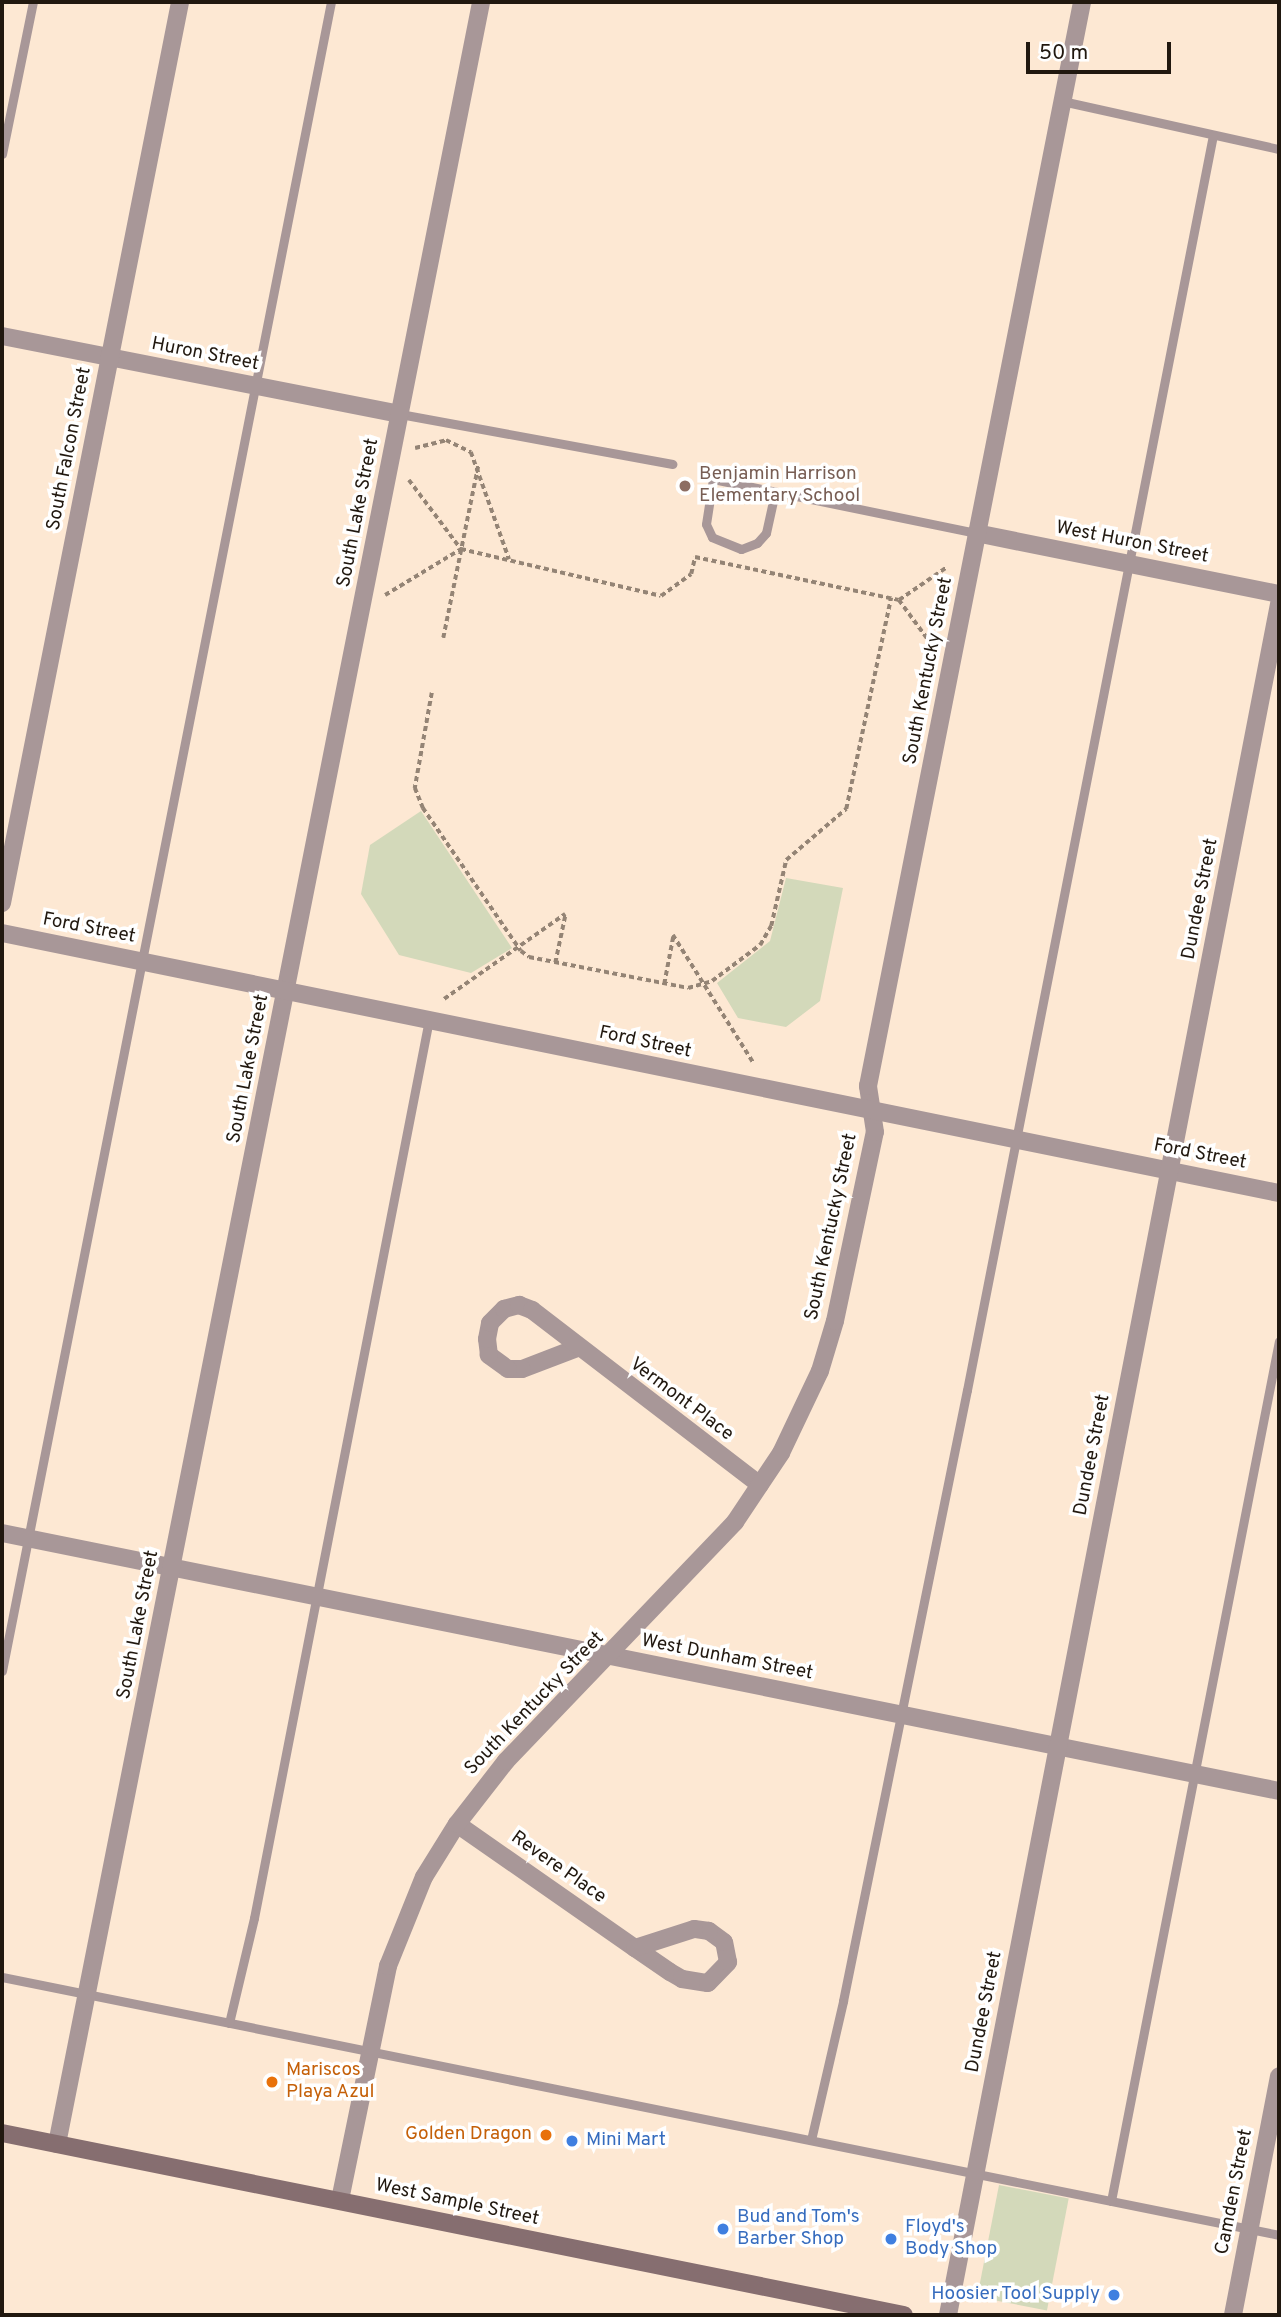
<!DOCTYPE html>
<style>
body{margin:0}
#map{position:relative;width:1281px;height:2317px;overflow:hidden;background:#fde8d3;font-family:Overpass,sans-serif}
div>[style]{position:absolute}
.green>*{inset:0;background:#d3d9ba;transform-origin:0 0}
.path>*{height:3.5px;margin-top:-1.75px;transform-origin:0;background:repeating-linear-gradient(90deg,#948475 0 5px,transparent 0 8.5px)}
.service>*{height:9px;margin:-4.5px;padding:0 4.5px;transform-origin:4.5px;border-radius:4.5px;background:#a89798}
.minor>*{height:18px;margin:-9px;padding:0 9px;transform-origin:9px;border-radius:9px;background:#a89798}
.tertiary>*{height:18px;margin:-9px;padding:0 9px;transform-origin:9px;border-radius:9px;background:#a89798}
.secondary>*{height:18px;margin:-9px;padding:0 9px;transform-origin:9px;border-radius:9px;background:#866e70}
.dots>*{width:19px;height:19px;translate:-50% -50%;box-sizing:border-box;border:4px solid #fff;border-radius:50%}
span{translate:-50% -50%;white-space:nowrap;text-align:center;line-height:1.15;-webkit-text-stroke:7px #fff;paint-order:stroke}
.street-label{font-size:19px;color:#21180f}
.education-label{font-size:19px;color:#785e54}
.left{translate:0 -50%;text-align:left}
.food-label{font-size:19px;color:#c56008}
.right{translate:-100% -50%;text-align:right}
.shop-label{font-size:19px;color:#366cbe}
.frame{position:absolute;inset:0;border:4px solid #21180f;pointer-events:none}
.scale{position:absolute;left:1026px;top:42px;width:145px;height:32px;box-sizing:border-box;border:4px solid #21180f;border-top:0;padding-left:9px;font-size:21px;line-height:24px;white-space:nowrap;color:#21180f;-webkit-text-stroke:5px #fff;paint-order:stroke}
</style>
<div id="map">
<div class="green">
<i style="clip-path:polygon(421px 811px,512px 948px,471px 973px,399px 955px,361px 894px,370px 845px)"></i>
<i style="clip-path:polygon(786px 878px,843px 888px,820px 1001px,786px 1027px,738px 1018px,717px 983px,770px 941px)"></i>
<i style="left:999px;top:2185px;width:71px;height:114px;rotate:11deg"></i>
</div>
<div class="path">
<i style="left:415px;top:448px;width:32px;rotate:-14deg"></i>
<i style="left:446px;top:440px;width:28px;rotate:26deg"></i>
<i style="left:471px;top:452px;width:114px;rotate:70.4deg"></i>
<i style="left:409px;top:480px;width:86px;rotate:53deg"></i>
<i style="left:461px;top:549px;width:205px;rotate:13.2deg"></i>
<i style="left:661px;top:596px;width:37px;rotate:-36deg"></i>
<i style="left:691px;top:574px;width:17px;rotate:-77deg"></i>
<i style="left:695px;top:557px;width:208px;rotate:11.9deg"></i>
<i style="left:899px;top:600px;width:56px;rotate:53.7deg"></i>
<i style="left:385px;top:595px;width:89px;rotate:-31.2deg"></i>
<i style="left:899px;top:600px;width:58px;rotate:-34.5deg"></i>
<i style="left:443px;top:638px;width:176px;rotate:-78.5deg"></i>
<i style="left:432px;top:693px;width:97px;rotate:100.1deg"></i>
<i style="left:415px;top:788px;width:22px;rotate:68deg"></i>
<i style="left:423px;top:808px;width:173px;rotate:55.6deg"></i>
<i style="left:521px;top:951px;width:10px;rotate:37deg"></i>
<i style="left:529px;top:957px;width:162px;rotate:11deg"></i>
<i style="left:688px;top:988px;width:25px;rotate:-16deg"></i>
<i style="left:712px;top:981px;width:60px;rotate:-36.9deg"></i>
<i style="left:760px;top:945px;width:22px;rotate:-60deg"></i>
<i style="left:771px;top:926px;width:68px;rotate:-77.2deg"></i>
<i style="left:786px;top:860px;width:79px;rotate:-40.4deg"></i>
<i style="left:846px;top:809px;width:216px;rotate:-78deg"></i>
<i style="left:673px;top:935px;width:150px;rotate:57.8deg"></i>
<i style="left:555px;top:963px;width:48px;rotate:-78deg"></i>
<i style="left:664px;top:984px;width:48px;rotate:-79.2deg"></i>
<i style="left:444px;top:999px;width:148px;rotate:-35.1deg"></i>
</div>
<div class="service">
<i style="left:1062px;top:101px;width:222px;rotate:12.5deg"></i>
<i style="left:2px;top:154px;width:155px;rotate:-78.5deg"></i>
<i style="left:400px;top:414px;width:277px;rotate:10.4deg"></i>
<i style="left:775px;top:492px;width:42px;rotate:102.4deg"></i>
<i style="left:766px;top:533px;width:13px;rotate:132deg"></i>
<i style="left:757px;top:543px;width:17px;rotate:159deg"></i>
<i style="left:741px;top:549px;width:31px;rotate:-158deg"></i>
<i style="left:712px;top:537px;width:14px;rotate:-115deg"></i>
<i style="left:706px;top:524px;width:46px;rotate:-81.2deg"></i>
<i style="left:713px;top:479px;width:268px;rotate:11.6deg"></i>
<i style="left:2px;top:1671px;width:1701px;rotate:-78.85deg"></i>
<i style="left:2px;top:1977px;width:1303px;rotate:11.42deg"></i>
<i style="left:229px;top:2023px;width:108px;rotate:-76.6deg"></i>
<i style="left:254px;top:1918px;width:916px;rotate:-78.98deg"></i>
<i style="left:811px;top:2140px;width:143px;rotate:-77deg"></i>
<i style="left:843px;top:2001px;width:623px;rotate:-78.53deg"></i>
<i style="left:967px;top:1390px;width:1279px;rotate:-78.91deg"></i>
<i style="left:1111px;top:2201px;width:876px;rotate:-78.95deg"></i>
</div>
<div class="minor">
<i style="left:2px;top:336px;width:406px;rotate:11.1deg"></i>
<i style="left:976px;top:533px;width:309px;rotate:11.4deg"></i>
<i style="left:577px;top:1348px;width:59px;rotate:159.1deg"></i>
<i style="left:522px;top:1369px;width:14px;rotate:180deg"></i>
<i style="left:508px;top:1369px;width:24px;rotate:-144deg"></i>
<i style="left:489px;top:1355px;width:16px;rotate:-97deg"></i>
<i style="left:487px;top:1339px;width:16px;rotate:-79deg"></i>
<i style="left:490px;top:1323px;width:20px;rotate:-45deg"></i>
<i style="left:504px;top:1309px;width:16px;rotate:-15deg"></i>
<i style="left:519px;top:1305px;width:14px;rotate:21deg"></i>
<i style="left:532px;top:1310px;width:287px;rotate:37.5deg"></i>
<i style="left:2px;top:1533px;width:1303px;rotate:11.42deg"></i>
<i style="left:457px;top:1824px;width:217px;rotate:34.9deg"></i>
<i style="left:635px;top:1948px;width:42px;rotate:34.4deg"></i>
<i style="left:670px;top:1972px;width:14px;rotate:30deg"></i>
<i style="left:682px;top:1979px;width:26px;rotate:9deg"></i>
<i style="left:708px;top:1983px;width:29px;rotate:-46deg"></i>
<i style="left:728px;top:1962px;width:20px;rotate:-101deg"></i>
<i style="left:724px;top:1942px;width:19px;rotate:-144deg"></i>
<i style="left:709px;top:1931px;width:15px;rotate:-172deg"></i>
<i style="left:694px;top:1929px;width:62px;rotate:162.1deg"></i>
<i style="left:57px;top:2144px;width:2184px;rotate:-78.8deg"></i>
<i style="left:340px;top:2200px;width:239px;rotate:-78.4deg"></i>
<i style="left:388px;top:1966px;width:96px;rotate:-68deg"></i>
<i style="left:424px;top:1877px;width:62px;rotate:-58.1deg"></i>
<i style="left:457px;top:1824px;width:80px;rotate:-52.1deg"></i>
<i style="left:506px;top:1761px;width:331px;rotate:-46.2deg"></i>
<i style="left:735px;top:1522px;width:83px;rotate:-56.3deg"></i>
<i style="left:781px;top:1453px;width:91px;rotate:-64.6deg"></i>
<i style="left:820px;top:1371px;width:52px;rotate:-73.3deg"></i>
<i style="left:835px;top:1321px;width:193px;rotate:-78.1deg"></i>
<i style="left:875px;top:1132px;width:47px;rotate:-98.7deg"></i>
<i style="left:868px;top:1086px;width:1105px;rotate:-78.83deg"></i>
<i style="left:1233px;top:2315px;width:243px;rotate:-79.1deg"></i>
</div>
<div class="tertiary">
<i style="left:2px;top:903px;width:918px;rotate:-78.82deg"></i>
<i style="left:2px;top:933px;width:1303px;rotate:11.51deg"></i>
<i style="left:948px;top:2315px;width:1743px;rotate:-79.05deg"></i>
</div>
<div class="secondary">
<i style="left:2px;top:2133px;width:920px;rotate:11.41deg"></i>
</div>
<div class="dots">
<i style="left:685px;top:486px;background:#8d6e63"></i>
<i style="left:272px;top:2082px;background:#e8710a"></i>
<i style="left:546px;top:2135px;background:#e8710a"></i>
<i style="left:572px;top:2141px;background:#3f7fe0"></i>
<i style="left:723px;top:2229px;background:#3f7fe0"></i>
<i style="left:891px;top:2239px;background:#3f7fe0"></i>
<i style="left:1114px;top:2295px;background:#3f7fe0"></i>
</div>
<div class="street-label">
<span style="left:205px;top:355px;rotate:11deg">Huron Street</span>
<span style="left:70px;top:449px;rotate:-79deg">South Falcon Street</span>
<span style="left:359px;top:513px;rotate:-79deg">South Lake Street</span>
<span style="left:1132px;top:543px;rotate:11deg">West Huron Street</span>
<span style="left:929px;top:671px;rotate:-79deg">South Kentucky Street</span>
<span style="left:1201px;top:899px;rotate:-79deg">Dundee Street</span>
<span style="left:89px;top:929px;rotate:11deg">Ford Street</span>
<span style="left:645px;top:1043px;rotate:12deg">Ford Street</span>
<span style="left:249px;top:1069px;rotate:-79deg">South Lake Street</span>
<span style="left:1200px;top:1155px;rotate:11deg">Ford Street</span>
<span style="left:832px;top:1227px;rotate:-78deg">South Kentucky Street</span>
<span style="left:681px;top:1400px;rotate:37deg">Vermont Place</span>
<span style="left:1093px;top:1455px;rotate:-79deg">Dundee Street</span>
<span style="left:139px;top:1625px;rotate:-79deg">South Lake Street</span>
<span style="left:727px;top:1658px;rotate:11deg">West Dunham Street</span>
<span style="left:535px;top:1704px;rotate:-46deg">South Kentucky Street</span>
<span style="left:558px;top:1868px;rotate:35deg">Revere Place</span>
<span style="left:985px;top:2012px;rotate:-79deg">Dundee Street</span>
<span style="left:1235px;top:2192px;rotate:-79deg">Camden Street</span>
<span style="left:457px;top:2203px;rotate:12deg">West Sample Street</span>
</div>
<div class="education-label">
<span class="left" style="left:699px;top:486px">Benjamin Harrison<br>Elementary School</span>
</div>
<div class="food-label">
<span class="left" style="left:286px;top:2082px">Mariscos<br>Playa Azul</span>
<span class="right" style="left:532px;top:2135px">Golden Dragon</span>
</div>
<div class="shop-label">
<span class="left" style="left:586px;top:2141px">Mini Mart</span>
<span class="left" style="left:737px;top:2229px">Bud and Tom's<br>Barber Shop</span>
<span class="left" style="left:905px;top:2239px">Floyd's<br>Body Shop</span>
<span class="right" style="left:1100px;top:2295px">Hoosier Tool Supply</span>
</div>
<div class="frame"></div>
<div class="scale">50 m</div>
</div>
